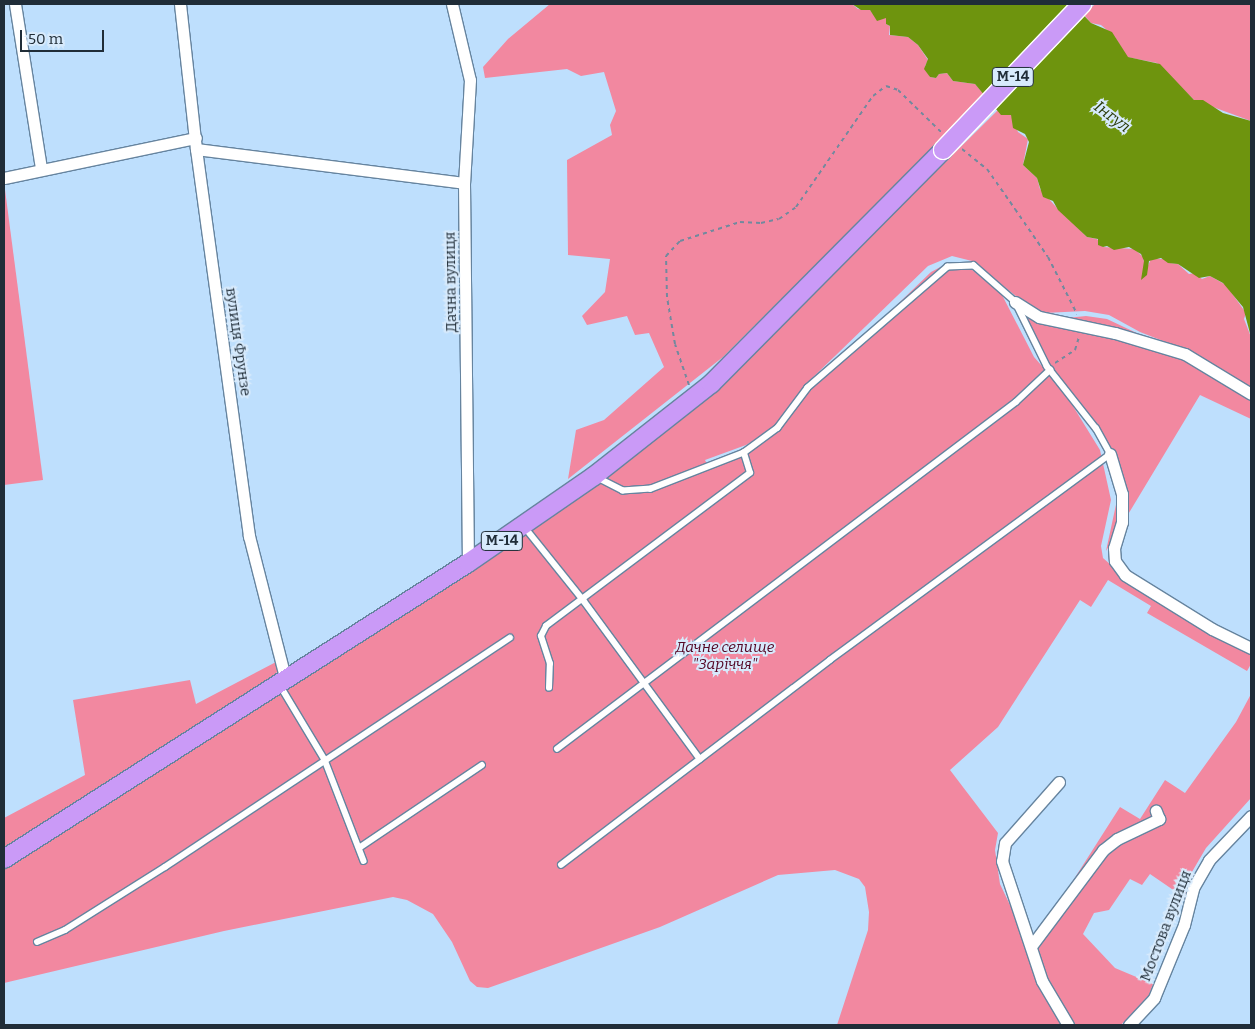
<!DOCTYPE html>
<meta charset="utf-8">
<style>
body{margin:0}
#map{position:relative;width:1255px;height:1029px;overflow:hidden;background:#bedffd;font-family:Bitter,serif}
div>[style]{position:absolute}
.green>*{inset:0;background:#f288a0}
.water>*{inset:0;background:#6e940e}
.path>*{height:2px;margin-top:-1px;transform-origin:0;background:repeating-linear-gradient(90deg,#72899e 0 4px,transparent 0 8px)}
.roads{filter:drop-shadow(1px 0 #66849f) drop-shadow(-1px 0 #66849f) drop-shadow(0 1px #66849f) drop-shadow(0 -1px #66849f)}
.service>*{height:5.5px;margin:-2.75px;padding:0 2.75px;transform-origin:2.75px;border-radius:2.75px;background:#fff}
.minor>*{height:11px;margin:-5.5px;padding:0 5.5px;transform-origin:5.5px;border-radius:5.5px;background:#fff}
.trunk>*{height:18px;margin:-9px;padding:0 9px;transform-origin:9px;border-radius:9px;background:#ca9af7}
.bridges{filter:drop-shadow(1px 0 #fff) drop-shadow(-1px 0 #fff) drop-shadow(0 1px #fff) drop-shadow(0 -1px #fff)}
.trunk-bridge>*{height:18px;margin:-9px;padding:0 9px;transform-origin:9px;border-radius:9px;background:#ca9af7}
span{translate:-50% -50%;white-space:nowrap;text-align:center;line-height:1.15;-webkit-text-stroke:4px #d7eafc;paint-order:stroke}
.shield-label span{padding:1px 4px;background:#d7eafc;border:1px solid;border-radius:4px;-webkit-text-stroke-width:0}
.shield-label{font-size:14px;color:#202d38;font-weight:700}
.street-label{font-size:15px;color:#202d38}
.park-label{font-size:15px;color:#530422;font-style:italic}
.water-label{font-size:16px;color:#293908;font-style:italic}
.frame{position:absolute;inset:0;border:5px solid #202d38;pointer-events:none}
.scale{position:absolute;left:20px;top:30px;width:84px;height:22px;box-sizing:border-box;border:2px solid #202d38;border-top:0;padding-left:6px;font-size:15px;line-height:18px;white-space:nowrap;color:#202d38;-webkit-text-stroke:4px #d7eafc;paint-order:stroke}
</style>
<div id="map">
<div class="green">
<i style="clip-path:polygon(550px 4px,852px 4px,858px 9px,870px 10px,876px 18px,886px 18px,886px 24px,890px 26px,889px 35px,908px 37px,918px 45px,928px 60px,925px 66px,930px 77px,936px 78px,939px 74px,947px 73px,953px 81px,975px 84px,985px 95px,723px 357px,568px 479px,576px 430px,604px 420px,664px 367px,649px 333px,635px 335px,627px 316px,587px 325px,582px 316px,605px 292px,610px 259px,568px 255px,567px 160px,612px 135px,610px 125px,616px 111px,604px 72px,581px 76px,567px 69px,485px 78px,483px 67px,508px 39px)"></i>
<i style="clip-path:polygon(1095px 4px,1251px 4px,1251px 121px,1194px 100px,1157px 63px,1127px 57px,1115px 37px,1101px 25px,1091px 23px,1084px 15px)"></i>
<i style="clip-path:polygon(998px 110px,1002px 115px,1011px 115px,1018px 132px,1028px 139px,1023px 165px,1037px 178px,1040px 189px,1057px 208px,1087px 237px,1097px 239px,1103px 247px,1135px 249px,1143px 257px,1146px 270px,1151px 259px,1164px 259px,1170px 263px,1178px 264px,1189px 274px,1195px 273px,1202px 279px,1210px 276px,1226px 285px,1246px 313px,1244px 319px,1251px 337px,1251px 393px,1181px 348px,1140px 332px,1109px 315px,1085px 311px,1044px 313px,1026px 304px,972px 261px,952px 256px,928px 266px,835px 356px,806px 384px,773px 429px,746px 445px,705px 460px,709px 468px,765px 442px,785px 424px,811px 388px,931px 272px,946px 264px,966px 265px,1001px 293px,1034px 357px,1063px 390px,1100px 450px,1111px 500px,1101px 546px,1103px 558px,1136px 587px,1251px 648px,1251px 664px,1247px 671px,1147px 613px,1151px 606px,1108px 580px,1091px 607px,1080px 600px,998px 727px,950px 770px,998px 833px,995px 850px,1000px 884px,1018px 922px,1036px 978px,1046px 1000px,1065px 1025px,837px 1025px,868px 930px,869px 912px,865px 887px,859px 879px,835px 870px,778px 875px,660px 927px,488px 988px,477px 987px,470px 981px,452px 942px,433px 914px,407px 900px,393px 897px,224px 931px,4px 983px,4px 866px,481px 561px,788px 318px)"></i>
<i style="clip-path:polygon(4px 182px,43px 480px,4px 485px)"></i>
<i style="clip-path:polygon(1009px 297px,1024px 308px,1067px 318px,1086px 316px,1107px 319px,1162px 345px,1251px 399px,1251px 419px,1200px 395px,1106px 551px,1117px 500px,1116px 486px,1104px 447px,1066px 387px,1038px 355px)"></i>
<i style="clip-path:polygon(276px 662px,278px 671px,272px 677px,4px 847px,4px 818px,85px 775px,73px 700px,190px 680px,196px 704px)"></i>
<i style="clip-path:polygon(1251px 694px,1251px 798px,1206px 848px,1189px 877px,1185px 898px,1150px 874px,1142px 885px,1130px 879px,1109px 910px,1094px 913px,1083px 934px,1115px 968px,1153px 984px,1149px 995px,1121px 1025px,1069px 1025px,1030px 948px,1120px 807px,1140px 819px,1165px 780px,1185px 793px,1236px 722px)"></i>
</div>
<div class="water">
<i style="clip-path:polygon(852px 4px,1073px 4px,1091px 23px,1112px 32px,1128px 57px,1160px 64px,1194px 100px,1203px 100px,1223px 113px,1251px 121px,1251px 337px,1243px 307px,1223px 283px,1210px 276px,1199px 278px,1178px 264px,1168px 263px,1161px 258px,1149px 261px,1147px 275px,1141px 280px,1144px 261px,1141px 254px,1129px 247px,1114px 250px,1107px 246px,1103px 247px,1098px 245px,1098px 239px,1087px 237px,1058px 210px,1053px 201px,1043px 197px,1037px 178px,1023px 165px,1029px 142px,1025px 134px,1013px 128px,1011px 115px,1001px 115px,975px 84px,953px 81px,947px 73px,939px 74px,936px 78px,930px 77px,924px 69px,928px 59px,918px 45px,908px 37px,890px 35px,890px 26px,886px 24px,886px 18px,877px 21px,870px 10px,861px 10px)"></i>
</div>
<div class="path">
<i style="left:962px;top:149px;width:32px;rotate:39deg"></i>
<i style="left:987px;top:169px;width:49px;rotate:55deg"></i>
<i style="left:1015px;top:209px;width:58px;rotate:55.5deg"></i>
<i style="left:1048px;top:257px;width:64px;rotate:63deg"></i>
<i style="left:1055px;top:363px;width:24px;rotate:-33deg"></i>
<i style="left:1075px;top:350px;width:14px;rotate:-73deg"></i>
<i style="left:689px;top:385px;width:43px;rotate:-108.9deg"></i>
<i style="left:675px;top:344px;width:48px;rotate:-99.7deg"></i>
<i style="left:667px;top:297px;width:41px;rotate:-91.4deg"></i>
<i style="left:666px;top:256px;width:21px;rotate:-47deg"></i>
<i style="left:680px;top:241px;width:63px;rotate:-17.6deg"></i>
<i style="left:740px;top:222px;width:21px;rotate:3deg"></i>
<i style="left:761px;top:223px;width:18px;rotate:-13deg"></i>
<i style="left:779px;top:219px;width:21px;rotate:-35deg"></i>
<i style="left:796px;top:207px;width:135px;rotate:-55.3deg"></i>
<i style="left:873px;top:96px;width:16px;rotate:-38deg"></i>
<i style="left:886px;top:86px;width:13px;rotate:18deg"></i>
<i style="left:898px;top:90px;width:60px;rotate:44.3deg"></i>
</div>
<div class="roads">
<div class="service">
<i style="left:524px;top:526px;width:96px;rotate:51.3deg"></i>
<i style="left:584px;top:601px;width:196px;rotate:53.7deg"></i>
<i style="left:280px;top:685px;width:87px;rotate:59deg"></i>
<i style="left:325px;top:760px;width:108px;rotate:68.9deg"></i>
<i style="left:549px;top:688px;width:24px;rotate:-88deg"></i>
<i style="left:550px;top:664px;width:29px;rotate:-108deg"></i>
<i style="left:541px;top:636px;width:11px;rotate:-63deg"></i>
<i style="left:546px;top:626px;width:255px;rotate:-36.9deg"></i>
<i style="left:750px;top:473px;width:21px;rotate:-107deg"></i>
<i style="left:557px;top:749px;width:575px;rotate:-37.09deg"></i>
<i style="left:1016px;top:402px;width:47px;rotate:-43.3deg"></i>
<i style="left:359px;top:848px;width:148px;rotate:-34deg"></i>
<i style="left:561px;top:865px;width:338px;rotate:-37.3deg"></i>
<i style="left:830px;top:660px;width:348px;rotate:-36.3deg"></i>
<i style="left:1110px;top:454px;width:29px;rotate:-119deg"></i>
<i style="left:1096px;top:429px;width:79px;rotate:-128.3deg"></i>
<i style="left:1047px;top:367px;width:72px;rotate:-116.2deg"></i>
<i style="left:1015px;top:302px;width:55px;rotate:-138.7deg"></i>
<i style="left:974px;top:266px;width:26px;rotate:178deg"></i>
<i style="left:948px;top:267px;width:185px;rotate:139.2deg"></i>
<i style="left:808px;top:388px;width:50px;rotate:126.9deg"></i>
<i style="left:778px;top:428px;width:42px;rotate:143.7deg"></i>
<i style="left:744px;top:453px;width:100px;rotate:158.8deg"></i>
<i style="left:651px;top:489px;width:28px;rotate:176deg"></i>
<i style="left:623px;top:491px;width:29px;rotate:-153deg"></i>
<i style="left:37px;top:942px;width:30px;rotate:-23deg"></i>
<i style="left:65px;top:930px;width:118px;rotate:-32.2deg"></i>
<i style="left:165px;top:867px;width:414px;rotate:-33.6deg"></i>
</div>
<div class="minor">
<i style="left:15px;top:4px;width:167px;rotate:81deg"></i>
<i style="left:180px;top:4px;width:146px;rotate:83.7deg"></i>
<i style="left:196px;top:149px;width:391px;rotate:82.2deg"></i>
<i style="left:249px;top:536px;width:150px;rotate:75.7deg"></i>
<i style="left:452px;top:4px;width:78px;rotate:76.7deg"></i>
<i style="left:470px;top:80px;width:103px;rotate:93.3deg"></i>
<i style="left:464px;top:183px;width:380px;rotate:89.4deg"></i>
<i style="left:196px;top:149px;width:270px;rotate:7.2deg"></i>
<i style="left:4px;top:178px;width:196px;rotate:-11.8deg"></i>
<i style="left:1015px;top:302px;width:28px;rotate:32deg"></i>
<i style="left:1039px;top:317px;width:78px;rotate:11.9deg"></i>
<i style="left:1115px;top:333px;width:73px;rotate:16.7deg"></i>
<i style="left:1185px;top:354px;width:77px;rotate:31.2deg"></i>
<i style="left:1110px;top:454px;width:42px;rotate:73.3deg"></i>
<i style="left:1122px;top:494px;width:28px;rotate:90deg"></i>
<i style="left:1122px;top:522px;width:27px;rotate:107deg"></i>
<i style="left:1114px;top:548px;width:13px;rotate:86deg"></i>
<i style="left:1115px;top:561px;width:17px;rotate:54deg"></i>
<i style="left:1125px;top:575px;width:102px;rotate:31.8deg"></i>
<i style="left:1212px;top:629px;width:43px;rotate:26deg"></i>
<i style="left:1059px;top:782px;width:81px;rotate:131.5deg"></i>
<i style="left:1005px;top:843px;width:18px;rotate:99deg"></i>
<i style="left:1002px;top:861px;width:126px;rotate:71.6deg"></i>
<i style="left:1042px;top:981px;width:51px;rotate:59.4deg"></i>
<i style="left:1032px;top:945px;width:119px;rotate:-53.2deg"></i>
<i style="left:1103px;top:850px;width:18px;rotate:-38deg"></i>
<i style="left:1117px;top:839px;width:47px;rotate:-25.5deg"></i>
<i style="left:1159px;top:819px;width:9px;rotate:-111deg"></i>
<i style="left:1129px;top:1025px;width:37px;rotate:-47deg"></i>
<i style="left:1154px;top:998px;width:79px;rotate:-67.7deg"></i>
<i style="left:1184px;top:925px;width:38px;rotate:-76deg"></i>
<i style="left:1193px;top:888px;width:32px;rotate:-60deg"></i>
<i style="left:1209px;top:860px;width:61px;rotate:-46.3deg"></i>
</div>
<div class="trunk">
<i style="left:4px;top:859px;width:550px;rotate:-32.54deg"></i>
<i style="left:468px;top:563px;width:153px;rotate:-34.6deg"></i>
<i style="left:594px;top:476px;width:149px;rotate:-38.2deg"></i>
<i style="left:711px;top:384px;width:330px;rotate:-45.2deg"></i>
</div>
</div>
<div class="bridges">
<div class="trunk-bridge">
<i style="left:943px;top:150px;width:202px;rotate:-46.4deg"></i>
</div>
</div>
<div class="shield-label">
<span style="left:1013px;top:77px">М-14</span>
<span style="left:502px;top:541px">М-14</span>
</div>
<div class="street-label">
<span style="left:451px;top:282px;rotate:-91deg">Дачна вулиця</span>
<span style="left:238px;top:342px;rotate:82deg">вулиця Фрунзе</span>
<span style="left:1166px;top:926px;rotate:-69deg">Мостова вулиця</span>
</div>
<div class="park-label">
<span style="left:725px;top:656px">Дачне селище<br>"Заріччя"</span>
</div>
<div class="water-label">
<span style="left:1112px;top:117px;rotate:37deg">Інгул</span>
</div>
<div class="frame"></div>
<div class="scale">50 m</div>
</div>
